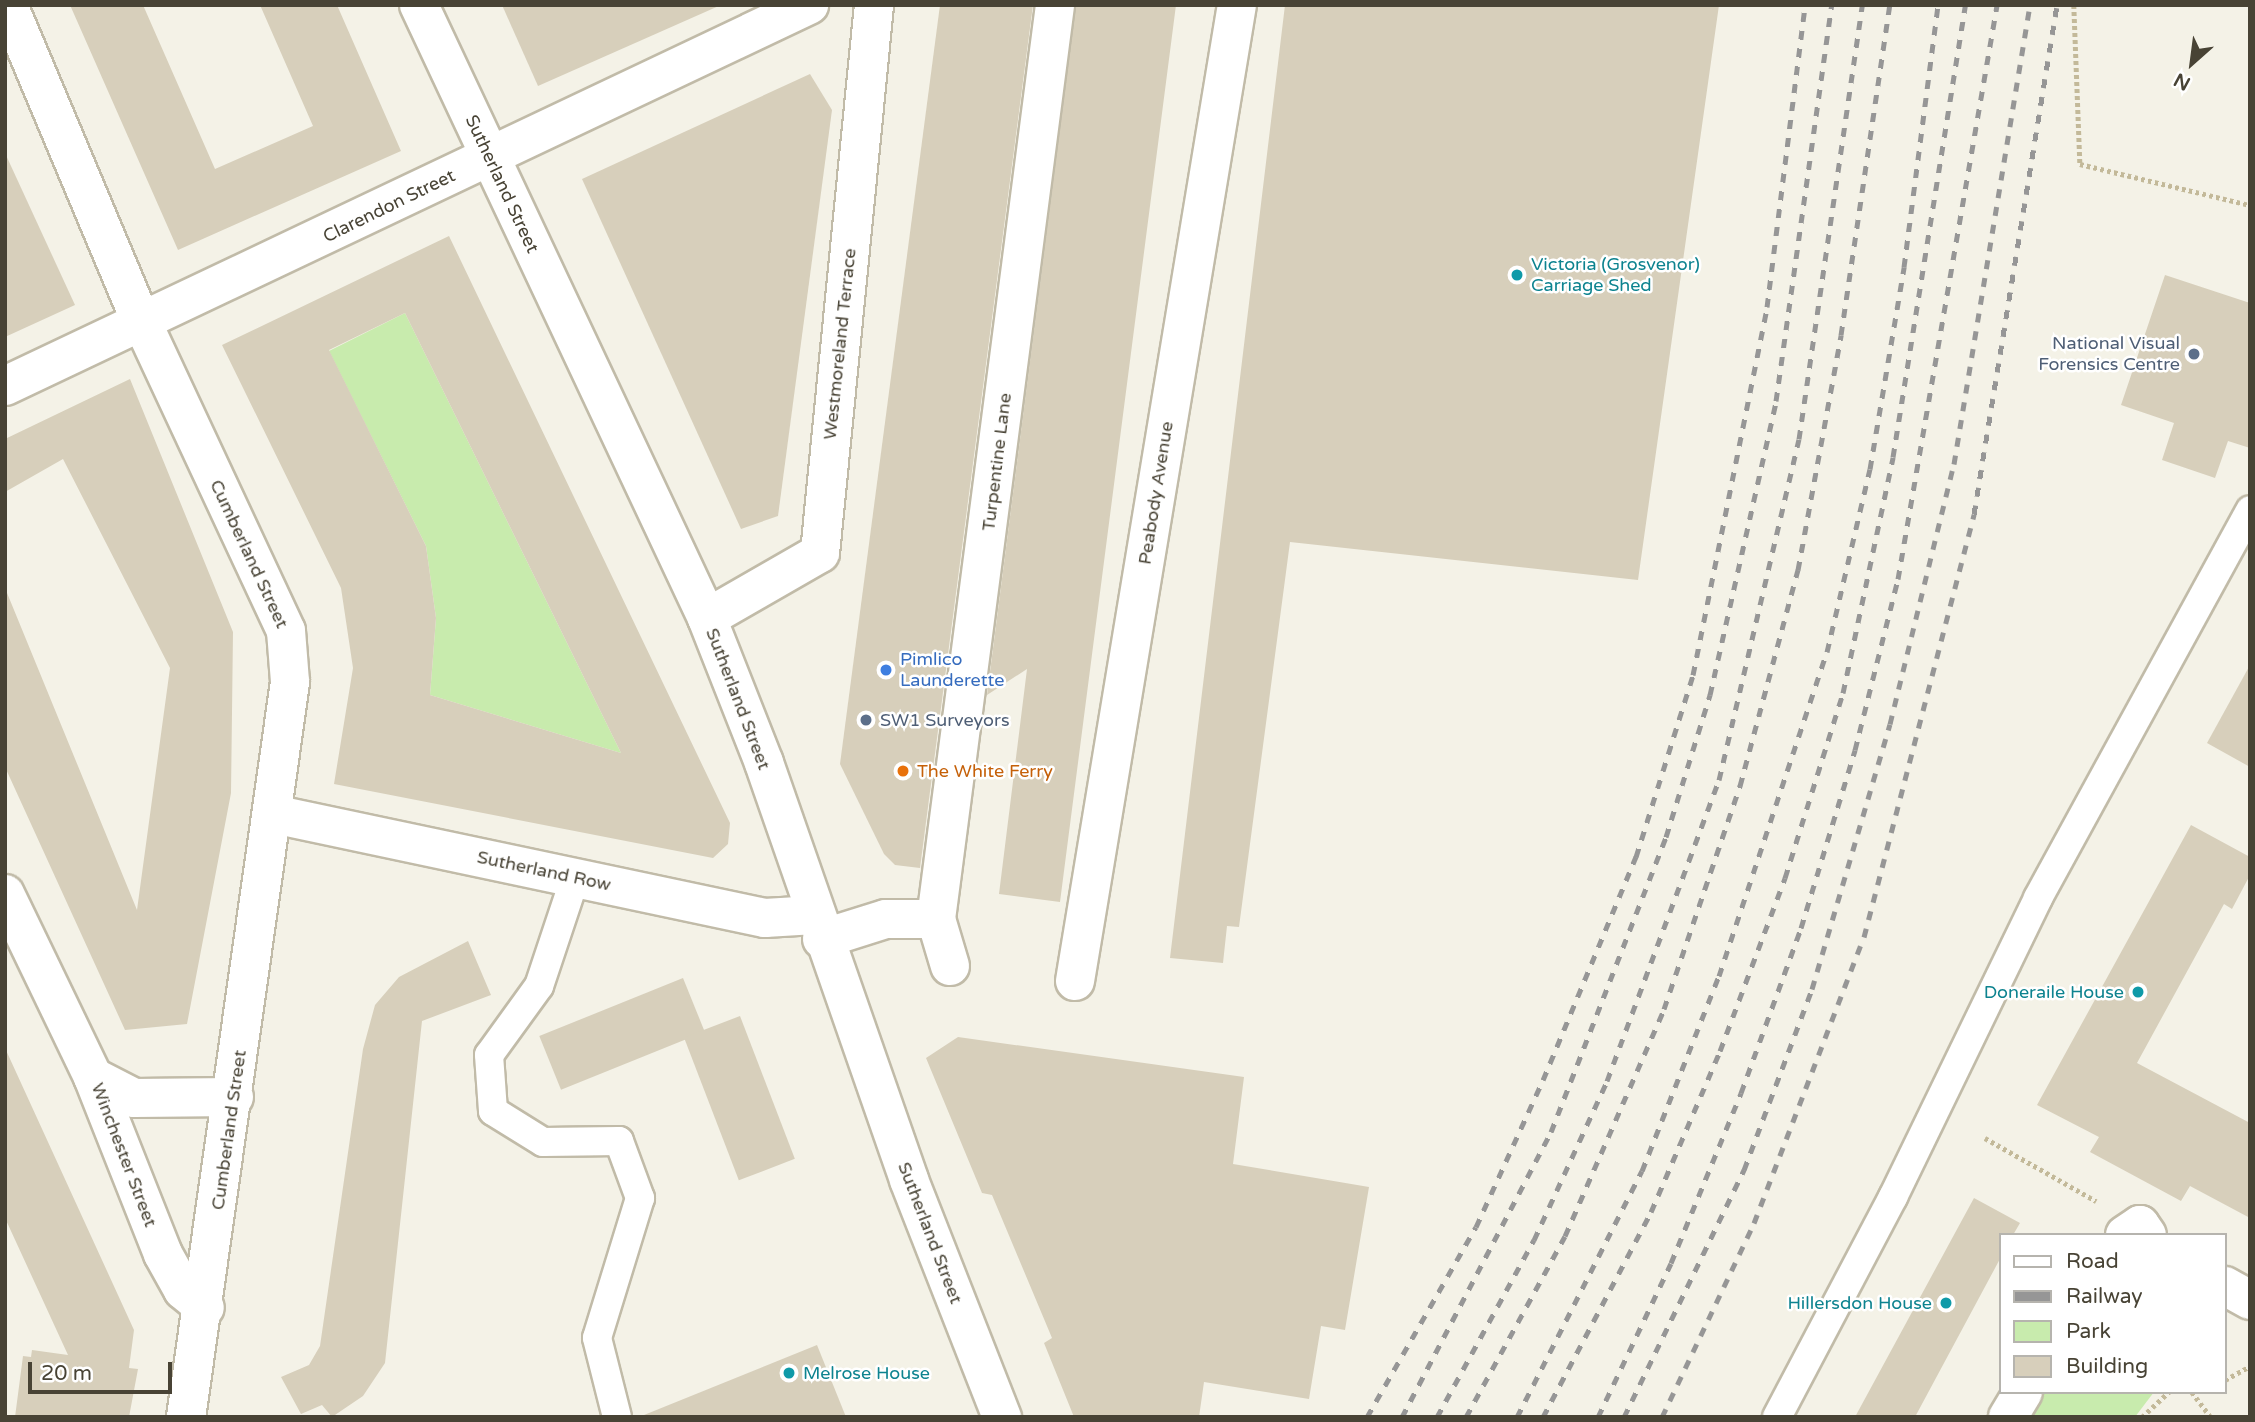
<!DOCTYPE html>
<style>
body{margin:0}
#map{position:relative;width:2255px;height:1422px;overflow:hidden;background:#f4f2e7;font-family:"Varela Round",sans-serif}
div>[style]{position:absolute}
.green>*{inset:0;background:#c8ebad}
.building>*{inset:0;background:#d7cfbb;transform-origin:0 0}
.path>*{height:4.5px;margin-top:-2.25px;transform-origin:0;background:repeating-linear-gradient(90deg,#c3b999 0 3.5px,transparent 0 7px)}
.roads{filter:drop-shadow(2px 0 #c1bba8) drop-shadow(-2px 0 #c1bba8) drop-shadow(0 2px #c1bba8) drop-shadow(0 -2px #c1bba8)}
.lane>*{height:28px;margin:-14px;padding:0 14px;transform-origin:14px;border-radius:14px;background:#fff}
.street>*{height:38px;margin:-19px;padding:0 19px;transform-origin:19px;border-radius:19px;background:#fff}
.rail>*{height:5px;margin-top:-2.5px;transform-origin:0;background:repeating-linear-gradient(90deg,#969696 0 9px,transparent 0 18px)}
.dots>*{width:19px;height:19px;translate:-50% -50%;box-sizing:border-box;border:4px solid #fff;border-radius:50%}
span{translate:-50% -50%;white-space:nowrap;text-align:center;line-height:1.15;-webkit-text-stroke:5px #fff;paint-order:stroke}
.street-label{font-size:18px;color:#484335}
.culture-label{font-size:18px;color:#0d838f}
.left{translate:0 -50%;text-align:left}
.right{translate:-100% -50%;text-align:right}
.service-label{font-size:18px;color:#4e5e75}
.shop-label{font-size:18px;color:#366cbe}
.food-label{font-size:18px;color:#c56008}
.frame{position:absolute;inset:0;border:7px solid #484335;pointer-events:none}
.legend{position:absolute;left:1999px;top:1233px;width:228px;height:161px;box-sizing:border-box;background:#fff;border:2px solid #b6b4ae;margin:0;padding:9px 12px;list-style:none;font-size:21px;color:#484335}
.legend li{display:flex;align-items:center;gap:14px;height:35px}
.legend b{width:35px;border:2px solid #b6b4ae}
.north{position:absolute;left:2157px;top:28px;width:70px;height:70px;-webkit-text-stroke:5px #fff;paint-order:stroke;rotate:208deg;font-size:19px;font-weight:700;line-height:28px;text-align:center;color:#484335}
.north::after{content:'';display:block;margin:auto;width:24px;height:32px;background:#484335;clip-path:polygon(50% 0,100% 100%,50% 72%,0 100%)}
.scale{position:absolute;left:28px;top:1362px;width:144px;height:32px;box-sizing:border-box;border:4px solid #484335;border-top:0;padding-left:9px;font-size:21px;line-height:24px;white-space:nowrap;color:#484335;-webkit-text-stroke:5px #fff;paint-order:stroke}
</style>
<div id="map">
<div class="green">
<i style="clip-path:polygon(405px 313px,621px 753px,430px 695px,436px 618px,426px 546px,329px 351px)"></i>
<i style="clip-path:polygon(2041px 1392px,2154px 1392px,2135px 1417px,2026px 1417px)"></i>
</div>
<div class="building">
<i style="clip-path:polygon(70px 5px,143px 5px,215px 169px,313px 126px,260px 5px,337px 5px,401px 151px,178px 250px)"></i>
<i style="clip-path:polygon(502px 5px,721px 5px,538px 86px)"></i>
<i style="clip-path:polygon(940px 5px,1033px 5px,920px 868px,895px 865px,884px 854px,840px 764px)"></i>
<i style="clip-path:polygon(1076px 5px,1176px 5px,1060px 902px,999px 894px,1027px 669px,987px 695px)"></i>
<i style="clip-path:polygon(1285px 5px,1719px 5px,1638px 580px,1290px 542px,1239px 927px,1227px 926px,1223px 963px,1170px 958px)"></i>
<i style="clip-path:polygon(810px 74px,832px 110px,778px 516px,741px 529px,582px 179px)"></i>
<i style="clip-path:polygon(5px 153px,75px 305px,5px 337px)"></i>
<i style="clip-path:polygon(evenodd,449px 236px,730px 823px,728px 844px,713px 858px,334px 784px,353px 668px,341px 588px,222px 345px,449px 236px,405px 313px,621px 753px,430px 695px,436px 618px,426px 546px,329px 350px,405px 313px)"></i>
<i style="clip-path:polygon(2165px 275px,2250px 303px,2250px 448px,2228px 441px,2215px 478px,2162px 460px,2174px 423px,2121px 405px)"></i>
<i style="clip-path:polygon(130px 379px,233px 632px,231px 793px,187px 1024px,125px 1030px,5px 767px,5px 588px,137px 910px,170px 668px,63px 459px,5px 492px,5px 439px)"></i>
<i style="clip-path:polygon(2250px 665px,2250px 767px,2207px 743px)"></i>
<i style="clip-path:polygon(2191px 825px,2250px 857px,2250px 875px,2232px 909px,2224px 904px,2137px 1063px,2250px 1123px,2250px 1218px,2190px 1186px,2181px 1201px,2090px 1152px,2099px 1137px,2037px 1105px)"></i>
<i style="clip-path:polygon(468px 941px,491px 995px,422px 1021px,385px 1363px,363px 1396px,332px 1417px,322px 1405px,301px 1414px,281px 1377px,309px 1365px,320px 1346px,363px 1049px,375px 1005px,399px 977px)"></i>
<i style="left:683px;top:978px;width:58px;height:155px;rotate:68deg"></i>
<i style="left:740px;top:1016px;width:153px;height:60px;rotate:69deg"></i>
<i style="clip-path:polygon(958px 1037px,1244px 1077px,1233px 1164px,1369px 1187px,1345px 1330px,1321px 1326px,1309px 1399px,1204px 1382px,1199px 1417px,1074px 1417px,1044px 1343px,1052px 1338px,992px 1195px,982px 1193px,926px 1058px)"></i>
<i style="clip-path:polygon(5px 1048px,134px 1330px,129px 1368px,138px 1369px,129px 1417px,15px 1417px,23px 1356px,31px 1357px,32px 1350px,68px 1355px,5px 1218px)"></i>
<i style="clip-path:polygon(1974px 1198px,2020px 1223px,2013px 1235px,2001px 1235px,2001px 1257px,1915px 1417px,1855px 1417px)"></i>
<i style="clip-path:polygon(817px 1345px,846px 1417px,644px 1417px,644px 1415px)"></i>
</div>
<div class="path">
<i style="left:2074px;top:5px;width:159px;rotate:87.8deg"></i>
<i style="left:2080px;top:164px;width:175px;rotate:13.6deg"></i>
<i style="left:1985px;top:1138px;width:128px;rotate:29.6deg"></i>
<i style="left:2225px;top:1380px;width:29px;rotate:-29deg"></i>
<i style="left:2192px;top:1392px;width:31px;rotate:53deg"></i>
<i style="left:2142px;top:1417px;width:37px;rotate:-43deg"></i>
</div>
<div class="roads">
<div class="lane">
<i style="left:575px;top:878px;width:114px;rotate:108.4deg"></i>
<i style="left:539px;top:986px;width:85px;rotate:125.9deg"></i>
<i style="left:489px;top:1055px;width:56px;rotate:85.9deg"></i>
<i style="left:493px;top:1111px;width:59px;rotate:31.8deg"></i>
<i style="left:543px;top:1142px;width:76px;rotate:-0.8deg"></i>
<i style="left:619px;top:1141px;width:61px;rotate:69.8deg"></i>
<i style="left:640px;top:1198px;width:146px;rotate:107.1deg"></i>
<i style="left:597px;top:1338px;width:81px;rotate:75.8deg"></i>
<i style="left:1777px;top:1417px;width:249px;rotate:-62.2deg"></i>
<i style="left:1893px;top:1197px;width:332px;rotate:-64.1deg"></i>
<i style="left:2038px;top:898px;width:442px;rotate:-61.3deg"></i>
</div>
<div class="street">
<i style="left:8px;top:5px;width:328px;rotate:67.2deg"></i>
<i style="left:135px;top:307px;width:357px;rotate:65deg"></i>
<i style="left:286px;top:631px;width:51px;rotate:85.5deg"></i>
<i style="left:290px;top:682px;width:742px;rotate:98.05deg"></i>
<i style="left:419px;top:5px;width:677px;rotate:64.83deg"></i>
<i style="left:707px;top:618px;width:156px;rotate:68.5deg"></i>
<i style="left:764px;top:763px;width:441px;rotate:70.8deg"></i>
<i style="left:909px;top:1180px;width:255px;rotate:68.6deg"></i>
<i style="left:5px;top:386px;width:890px;rotate:-25.36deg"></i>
<i style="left:707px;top:618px;width:130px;rotate:-29.9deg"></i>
<i style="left:820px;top:553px;width:551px;rotate:-84.37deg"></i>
<i style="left:273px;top:814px;width:503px;rotate:11.94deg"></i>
<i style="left:765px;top:918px;width:50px;rotate:-3.4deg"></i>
<i style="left:5px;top:894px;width:203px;rotate:64.3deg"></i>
<i style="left:93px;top:1077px;width:190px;rotate:68.4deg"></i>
<i style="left:163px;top:1254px;width:41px;rotate:60.9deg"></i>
<i style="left:183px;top:1290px;width:28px;rotate:39deg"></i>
<i style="left:822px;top:939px;width:67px;rotate:-17.4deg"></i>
<i style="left:886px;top:919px;width:50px"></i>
<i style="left:950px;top:966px;width:49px;rotate:-106.6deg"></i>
<i style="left:936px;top:919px;width:922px;rotate:-82.58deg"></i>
<i style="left:1075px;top:981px;width:989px;rotate:-80.58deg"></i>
<i style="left:93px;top:1077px;width:46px;rotate:27.1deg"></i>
<i style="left:134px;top:1098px;width:100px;rotate:-0.6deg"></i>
<i style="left:2125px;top:1235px;width:18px;rotate:-34deg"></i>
<i style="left:2140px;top:1225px;width:12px;rotate:55deg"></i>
<i style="left:2225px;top:1286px;width:29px;rotate:29deg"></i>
<i style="left:2008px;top:1417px;width:29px;rotate:-59deg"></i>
</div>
</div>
<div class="rail">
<i style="left:1367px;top:1417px;width:219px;rotate:-60.2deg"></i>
<i style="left:1476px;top:1227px;width:162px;rotate:-65.5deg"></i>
<i style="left:1543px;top:1080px;width:242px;rotate:-67.4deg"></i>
<i style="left:1636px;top:857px;width:191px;rotate:-72.6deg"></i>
<i style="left:1693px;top:675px;width:375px;rotate:-78.6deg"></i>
<i style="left:1767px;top:307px;width:304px;rotate:-82.8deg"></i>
<i style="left:1402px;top:1417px;width:322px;rotate:-62.4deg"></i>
<i style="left:1551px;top:1132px;width:317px;rotate:-68.7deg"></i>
<i style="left:1666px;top:837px;width:149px;rotate:-72.8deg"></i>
<i style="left:1710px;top:695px;width:301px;rotate:-77.3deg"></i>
<i style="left:1776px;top:401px;width:400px;rotate:-82deg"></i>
<i style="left:1437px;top:1417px;width:202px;rotate:-61.3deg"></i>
<i style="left:1534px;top:1240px;width:175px;rotate:-65.3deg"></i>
<i style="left:1607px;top:1081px;width:321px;rotate:-69.6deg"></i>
<i style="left:1719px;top:780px;width:350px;rotate:-76.8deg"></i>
<i style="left:1799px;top:439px;width:439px;rotate:-81.7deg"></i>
<i style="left:1466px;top:1417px;width:206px;rotate:-61.3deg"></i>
<i style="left:1565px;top:1236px;width:248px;rotate:-66.4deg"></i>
<i style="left:1664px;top:1009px;width:236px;rotate:-71.2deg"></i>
<i style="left:1740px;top:786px;width:224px;rotate:-75deg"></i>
<i style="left:1798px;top:570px;width:239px;rotate:-79.6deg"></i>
<i style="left:1841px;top:335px;width:334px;rotate:-81.6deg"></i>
<i style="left:1517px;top:1417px;width:276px;rotate:-63.1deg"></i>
<i style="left:1642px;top:1171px;width:210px;rotate:-68.5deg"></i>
<i style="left:1719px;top:976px;width:342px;rotate:-71.6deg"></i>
<i style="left:1827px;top:652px;width:188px;rotate:-76.8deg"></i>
<i style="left:1870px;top:469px;width:205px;rotate:-80.4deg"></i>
<i style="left:1904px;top:267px;width:264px;rotate:-82.6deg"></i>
<i style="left:1543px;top:1417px;width:232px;rotate:-62.2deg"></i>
<i style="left:1651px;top:1212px;width:175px;rotate:-66.8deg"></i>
<i style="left:1720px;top:1051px;width:185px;rotate:-69.4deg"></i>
<i style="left:1785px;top:878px;width:194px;rotate:-72.6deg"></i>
<i style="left:1843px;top:693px;width:241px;rotate:-78deg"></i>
<i style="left:1893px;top:457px;width:458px;rotate:-80.9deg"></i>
<i style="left:1598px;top:1417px;width:170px;rotate:-64.6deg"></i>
<i style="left:1671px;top:1263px;width:184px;rotate:-67.6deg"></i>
<i style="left:1741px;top:1093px;width:176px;rotate:-70deg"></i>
<i style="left:1801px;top:928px;width:186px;rotate:-73.1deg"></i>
<i style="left:1855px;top:750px;width:176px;rotate:-75.9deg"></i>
<i style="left:1898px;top:579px;width:582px;rotate:-80.21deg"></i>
<i style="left:1624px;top:1417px;width:275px;rotate:-64.1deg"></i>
<i style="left:1744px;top:1170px;width:193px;rotate:-69.4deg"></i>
<i style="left:1812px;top:989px;width:276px;rotate:-73.6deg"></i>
<i style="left:1890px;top:724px;width:268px;rotate:-76.2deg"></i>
<i style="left:1954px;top:464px;width:465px;rotate:-80.6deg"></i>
<i style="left:1662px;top:1417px;width:215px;rotate:-64.6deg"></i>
<i style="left:1754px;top:1223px;width:306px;rotate:-69deg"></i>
<i style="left:1864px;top:937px;width:437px;rotate:-75.4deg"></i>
<i style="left:1974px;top:514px;width:516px;rotate:-80.74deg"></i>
</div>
<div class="dots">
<i style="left:1517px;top:275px;background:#0f9aa8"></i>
<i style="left:2194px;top:354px;background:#5c6f8a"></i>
<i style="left:886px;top:670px;background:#3f7fe0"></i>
<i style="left:866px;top:720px;background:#5c6f8a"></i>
<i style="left:903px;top:771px;background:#e8710a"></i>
<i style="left:2138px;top:992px;background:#0f9aa8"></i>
<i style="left:1946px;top:1303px;background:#0f9aa8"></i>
<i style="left:789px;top:1373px;background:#0f9aa8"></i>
</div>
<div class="street-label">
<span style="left:502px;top:184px;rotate:65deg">Sutherland Street</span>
<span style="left:389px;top:206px;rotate:-26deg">Clarendon Street</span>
<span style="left:840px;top:344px;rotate:-84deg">Westmoreland Terrace</span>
<span style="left:997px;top:462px;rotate:-83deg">Turpentine Lane</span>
<span style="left:1156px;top:493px;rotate:-81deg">Peabody Avenue</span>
<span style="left:249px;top:554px;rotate:65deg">Cumberland Street</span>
<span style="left:738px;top:699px;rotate:69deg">Sutherland Street</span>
<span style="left:544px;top:871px;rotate:12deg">Sutherland Row</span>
<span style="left:229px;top:1130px;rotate:-82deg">Cumberland Street</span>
<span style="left:124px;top:1155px;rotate:69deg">Winchester Street</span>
<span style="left:930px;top:1233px;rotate:69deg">Sutherland Street</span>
</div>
<div class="culture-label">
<span class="left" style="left:1531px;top:275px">Victoria (Grosvenor)<br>Carriage Shed</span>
<span class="right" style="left:2124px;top:992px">Doneraile House</span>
<span class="right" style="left:1932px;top:1303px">Hillersdon House</span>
<span class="left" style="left:803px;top:1373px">Melrose House</span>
</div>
<div class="service-label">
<span class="right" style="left:2180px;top:354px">National Visual<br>Forensics Centre</span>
<span class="left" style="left:880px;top:720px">SW1 Surveyors</span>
</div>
<div class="shop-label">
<span class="left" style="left:900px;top:670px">Pimlico<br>Launderette</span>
</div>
<div class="food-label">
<span class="left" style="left:917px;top:771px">The White Ferry</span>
</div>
<div class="frame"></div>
<ul class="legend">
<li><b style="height:9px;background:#fff"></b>Road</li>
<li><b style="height:9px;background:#969696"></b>Railway</li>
<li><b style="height:19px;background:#c8ebad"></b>Park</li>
<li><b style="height:19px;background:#d7cfbb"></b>Building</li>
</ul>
<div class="north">N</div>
<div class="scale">20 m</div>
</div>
